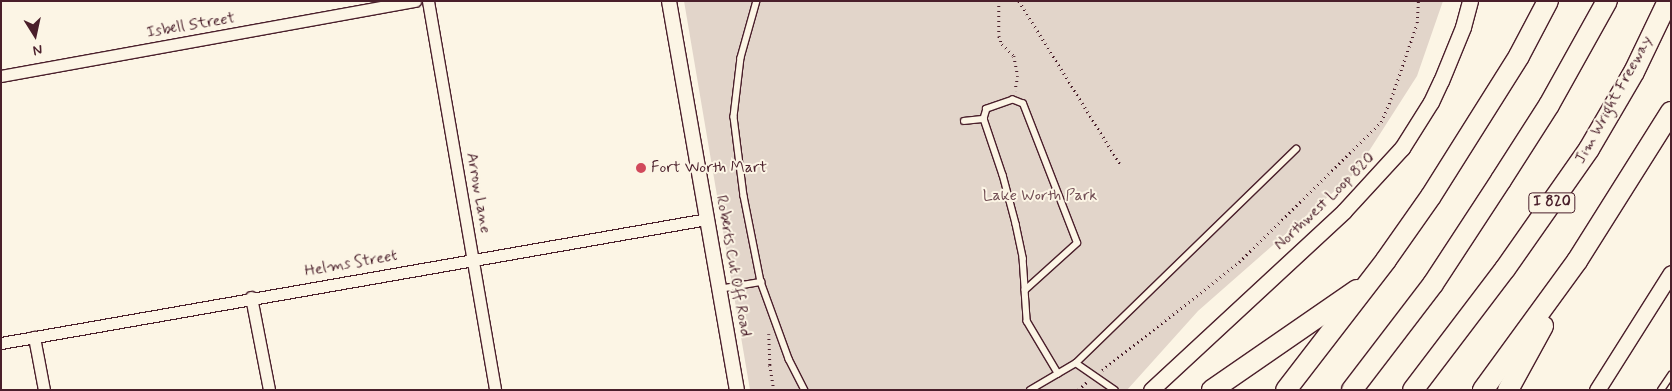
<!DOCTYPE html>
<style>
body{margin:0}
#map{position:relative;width:1672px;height:391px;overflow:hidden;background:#fcf5e5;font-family:Mynerve,sans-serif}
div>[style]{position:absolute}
.green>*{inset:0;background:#e2d5ca}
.path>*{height:2.5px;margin-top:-1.25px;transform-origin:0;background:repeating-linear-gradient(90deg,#4a1f2b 0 1px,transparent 0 5px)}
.roads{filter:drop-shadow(1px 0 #4a1f2b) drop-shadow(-1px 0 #4a1f2b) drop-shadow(0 1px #4a1f2b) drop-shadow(0 -1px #4a1f2b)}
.service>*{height:5.5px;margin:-2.75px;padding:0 2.75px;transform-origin:2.75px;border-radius:2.75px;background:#fcf5e5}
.minor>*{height:11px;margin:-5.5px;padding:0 5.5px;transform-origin:5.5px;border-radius:5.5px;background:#fcf5e5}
.tertiary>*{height:14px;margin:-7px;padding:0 7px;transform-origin:7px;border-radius:7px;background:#fcf5e5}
.secondary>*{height:15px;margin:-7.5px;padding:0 7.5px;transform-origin:7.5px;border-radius:7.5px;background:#fcf5e5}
.motorway>*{height:20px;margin:-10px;padding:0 10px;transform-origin:10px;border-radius:10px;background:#fcf5e5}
.dots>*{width:14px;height:14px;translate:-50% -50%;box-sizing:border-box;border:2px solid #fcf5e5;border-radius:50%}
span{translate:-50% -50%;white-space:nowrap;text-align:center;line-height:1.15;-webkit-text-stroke:4px #fcf5e5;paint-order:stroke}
.shield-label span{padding:1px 4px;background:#fcf5e5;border:1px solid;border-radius:4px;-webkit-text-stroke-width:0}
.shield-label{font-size:15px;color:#4a1f2b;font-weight:700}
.street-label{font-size:16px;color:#4a1f2b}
.poi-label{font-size:16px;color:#4a1f2b}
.left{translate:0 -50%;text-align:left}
.park-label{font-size:16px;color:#704c53}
.frame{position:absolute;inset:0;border:2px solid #4a1f2b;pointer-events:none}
.north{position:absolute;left:10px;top:10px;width:50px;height:50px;-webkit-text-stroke:4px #fcf5e5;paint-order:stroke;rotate:170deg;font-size:14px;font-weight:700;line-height:20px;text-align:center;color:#4a1f2b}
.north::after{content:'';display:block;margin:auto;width:18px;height:22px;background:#4a1f2b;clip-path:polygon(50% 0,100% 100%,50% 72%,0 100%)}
</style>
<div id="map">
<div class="green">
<i style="clip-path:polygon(684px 1px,1443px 1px,1417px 76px,1355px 173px,1198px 311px,1127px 390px,750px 390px)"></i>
</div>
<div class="path">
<i style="left:999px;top:1px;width:35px;rotate:90deg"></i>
<i style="left:999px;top:36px;width:9px;rotate:69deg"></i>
<i style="left:1002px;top:44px;width:17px;rotate:45deg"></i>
<i style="left:1014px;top:56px;width:20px;rotate:79deg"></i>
<i style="left:1018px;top:76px;width:15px;rotate:101deg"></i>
<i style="left:1019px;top:1px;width:192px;rotate:58.2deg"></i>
<i style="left:769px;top:334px;width:31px;rotate:88deg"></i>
<i style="left:770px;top:365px;width:25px;rotate:81deg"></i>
<i style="left:1102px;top:370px;width:174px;rotate:-38.2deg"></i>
<i style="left:1239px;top:262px;width:199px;rotate:-44.6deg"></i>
<i style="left:1381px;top:122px;width:25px;rotate:-67deg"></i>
<i style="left:1391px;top:99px;width:80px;rotate:-71.1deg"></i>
<i style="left:1417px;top:23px;width:22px;rotate:-87deg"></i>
<i style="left:1078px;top:390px;width:13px;rotate:-42deg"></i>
</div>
<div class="roads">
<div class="service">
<i style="left:757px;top:1px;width:59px;rotate:105.7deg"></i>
<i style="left:741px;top:58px;width:59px;rotate:96.8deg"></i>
<i style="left:734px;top:117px;width:80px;rotate:82.8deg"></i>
<i style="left:744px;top:196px;width:88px;rotate:78.8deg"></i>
<i style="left:964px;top:121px;width:20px;rotate:-6deg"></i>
<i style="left:719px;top:289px;width:43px;rotate:-9.5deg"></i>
<i style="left:761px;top:282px;width:82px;rotate:70deg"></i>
<i style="left:789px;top:359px;width:35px;rotate:63deg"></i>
<i style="left:1025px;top:290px;width:70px;rotate:-42.1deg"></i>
<i style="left:1077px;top:243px;width:149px;rotate:-111.2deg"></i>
<i style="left:1023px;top:104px;width:11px;rotate:-158deg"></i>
<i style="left:1013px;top:100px;width:28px;rotate:161deg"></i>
<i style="left:987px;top:109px;width:10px;rotate:107deg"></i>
<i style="left:984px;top:119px;width:59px;rotate:71.3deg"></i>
<i style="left:1003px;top:175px;width:51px;rotate:75.1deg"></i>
<i style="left:1016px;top:224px;width:35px;rotate:78deg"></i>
<i style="left:1023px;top:258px;width:32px;rotate:86deg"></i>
<i style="left:1025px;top:290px;width:31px;rotate:86deg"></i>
<i style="left:1027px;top:321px;width:61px;rotate:59.2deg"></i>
<i style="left:1076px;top:363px;width:47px;rotate:34.7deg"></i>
<i style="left:1030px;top:390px;width:53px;rotate:-30.4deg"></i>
<i style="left:1076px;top:363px;width:307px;rotate:-44.2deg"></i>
<i style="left:1661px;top:390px;width:18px;rotate:-56deg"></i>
</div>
<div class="minor">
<i style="left:428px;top:1px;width:395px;rotate:80.2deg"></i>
<i style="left:1px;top:76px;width:421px;rotate:-10.3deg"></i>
<i style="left:251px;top:297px;width:95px;rotate:79deg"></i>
<i style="left:34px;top:337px;width:54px;rotate:79.3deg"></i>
<i style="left:1px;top:343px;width:717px;rotate:-9.96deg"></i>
</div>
<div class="tertiary">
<i style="left:669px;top:1px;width:395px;rotate:80.1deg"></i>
</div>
<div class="secondary">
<i style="left:1151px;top:390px;width:263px;rotate:-42.8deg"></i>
<i style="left:1344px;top:211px;width:86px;rotate:-47.4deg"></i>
<i style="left:1402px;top:148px;width:54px;rotate:-57.8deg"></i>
<i style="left:1431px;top:102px;width:23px;rotate:-65deg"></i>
<i style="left:1441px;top:81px;width:58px;rotate:-67.8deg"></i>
<i style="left:1463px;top:27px;width:27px;rotate:-75deg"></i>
<i style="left:1597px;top:390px;width:138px;rotate:-57.7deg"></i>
</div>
<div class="motorway">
<i style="left:1212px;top:390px;width:176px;rotate:-34.6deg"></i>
<i style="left:1286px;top:390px;width:164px;rotate:-52.4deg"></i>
<i style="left:1386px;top:260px;width:78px;rotate:-54.9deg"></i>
<i style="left:1431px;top:196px;width:165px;rotate:-57.8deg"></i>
<i style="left:1519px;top:56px;width:62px;rotate:-62.2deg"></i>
<i style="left:1352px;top:390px;width:133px;rotate:-52.6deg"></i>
<i style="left:1433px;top:284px;width:124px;rotate:-56.8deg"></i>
<i style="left:1501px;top:180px;width:89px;rotate:-57.4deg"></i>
<i style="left:1549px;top:105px;width:119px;rotate:-60.9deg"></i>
<i style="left:1413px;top:390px;width:152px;rotate:-52.8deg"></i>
<i style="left:1505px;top:269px;width:146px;rotate:-55deg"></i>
<i style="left:1589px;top:149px;width:89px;rotate:-59.7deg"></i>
<i style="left:1634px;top:72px;width:79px;rotate:-64.4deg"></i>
<i style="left:1483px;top:390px;width:160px;rotate:-53.9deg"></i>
<i style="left:1577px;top:261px;width:176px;rotate:-57.8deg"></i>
<i style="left:1508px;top:390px;width:73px;rotate:-61.3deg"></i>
</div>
</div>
<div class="dots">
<i style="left:641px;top:168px;background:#d1495b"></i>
</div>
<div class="shield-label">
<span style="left:1552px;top:203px">I 820</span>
</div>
<div class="street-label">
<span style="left:191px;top:26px;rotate:-10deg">Isbell Street</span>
<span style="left:1614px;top:100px;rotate:-61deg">Jim Wright Freeway</span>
<span style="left:478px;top:193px;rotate:80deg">Arrow Lane</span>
<span style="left:1325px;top:202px;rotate:-44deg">Northwest Loop 820</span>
<span style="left:351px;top:264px;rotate:-10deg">Helms Street</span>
<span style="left:733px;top:266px;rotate:80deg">Roberts Cut Off Road</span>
</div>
<div class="poi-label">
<span class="left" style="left:651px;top:168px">Fort Worth Mart</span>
</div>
<div class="park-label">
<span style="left:1040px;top:196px">Lake Worth Park</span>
</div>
<div class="frame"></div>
<div class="north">N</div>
</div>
